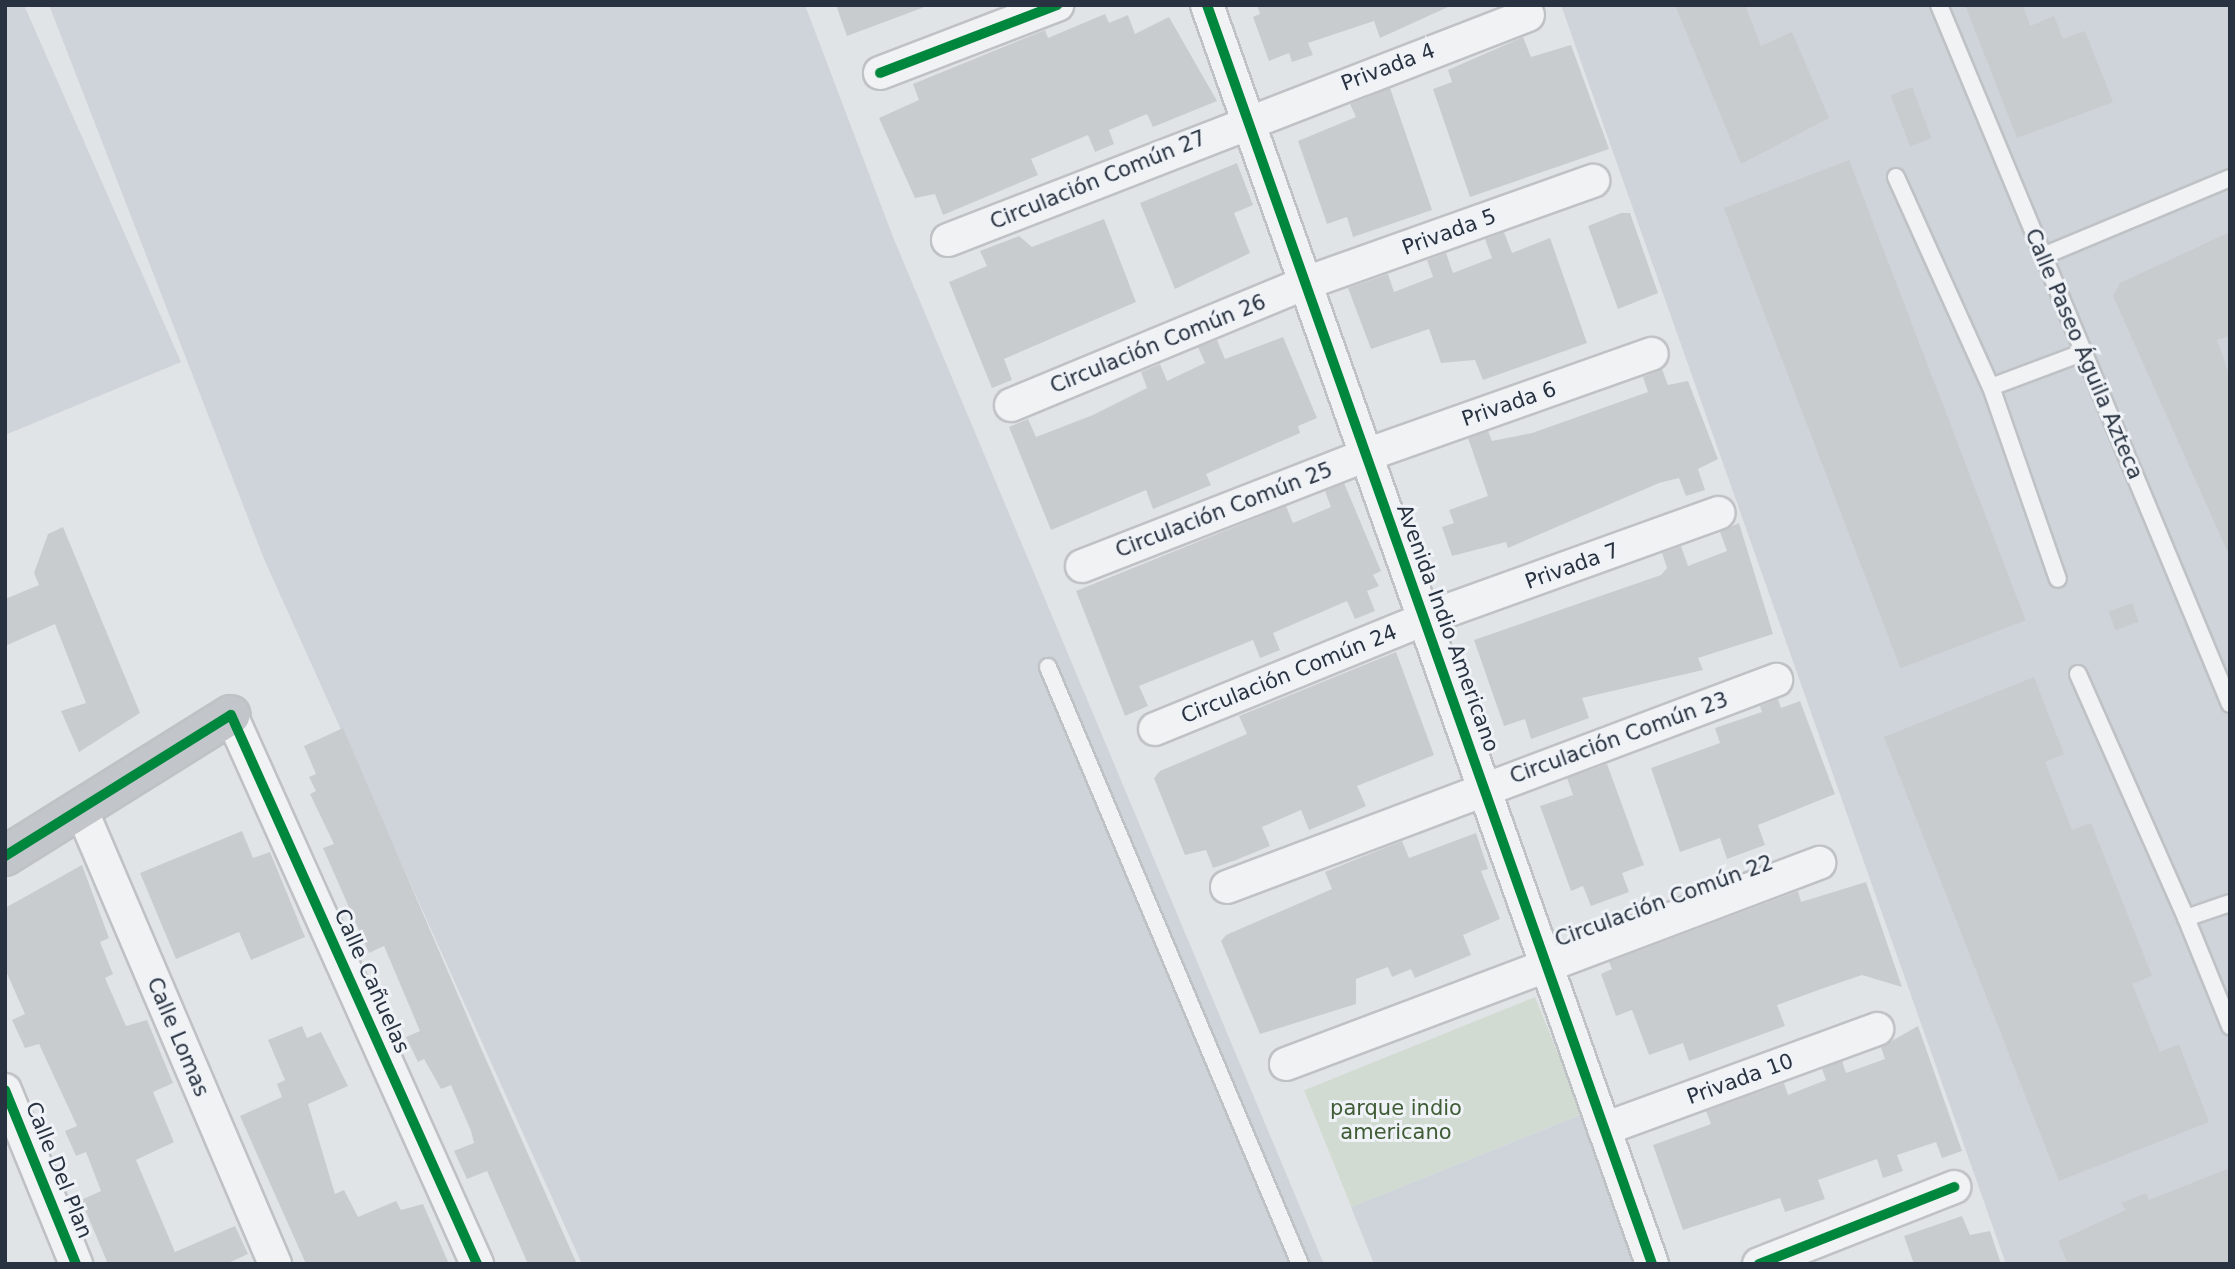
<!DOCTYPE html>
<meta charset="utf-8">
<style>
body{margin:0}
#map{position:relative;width:2235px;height:1269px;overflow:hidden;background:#e1e4e7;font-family:"DejaVu Sans",sans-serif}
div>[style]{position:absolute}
.built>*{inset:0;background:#cfd4da}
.green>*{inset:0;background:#d2dbd2;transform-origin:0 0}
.building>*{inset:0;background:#c9cccf;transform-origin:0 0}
.roads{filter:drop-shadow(2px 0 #bfc2c5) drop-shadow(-2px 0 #bfc2c5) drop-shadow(0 2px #bfc2c5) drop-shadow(0 -2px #bfc2c5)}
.lane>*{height:16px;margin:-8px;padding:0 8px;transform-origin:8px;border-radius:8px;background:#f1f2f3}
.street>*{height:32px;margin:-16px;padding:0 16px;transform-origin:16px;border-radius:16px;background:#f1f2f3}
.secondary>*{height:38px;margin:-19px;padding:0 19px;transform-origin:19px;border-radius:19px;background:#c2c5c9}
.cycleway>*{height:10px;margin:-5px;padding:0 5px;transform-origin:5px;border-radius:5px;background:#00873e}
span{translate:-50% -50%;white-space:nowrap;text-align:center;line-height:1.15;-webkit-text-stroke:6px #eff2f6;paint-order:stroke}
.street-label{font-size:21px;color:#283240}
.park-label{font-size:21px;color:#3f5c35}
.frame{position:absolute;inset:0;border:7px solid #283240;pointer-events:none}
</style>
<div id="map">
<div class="built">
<i style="clip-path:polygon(5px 5px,24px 5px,181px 362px,5px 435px)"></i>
<i style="clip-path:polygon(49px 5px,805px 5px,893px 237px,1324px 1264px,582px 1264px,264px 559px)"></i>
<i style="clip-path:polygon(1561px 5px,2230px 5px,2230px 1264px,2006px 1264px)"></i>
<i style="clip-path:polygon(1582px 1114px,1644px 1264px,1374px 1264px,1351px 1207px)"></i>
</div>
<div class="green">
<i style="left:1535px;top:997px;width:126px;height:249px;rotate:68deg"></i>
</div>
<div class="building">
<i style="clip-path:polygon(836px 5px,930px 5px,847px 36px)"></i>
<i style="clip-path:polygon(1257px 5px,1450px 5px,1450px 6px,1380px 38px,1374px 21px,1308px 43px,1313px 55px,1292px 62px,1289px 53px,1269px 61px,1253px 17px,1260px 14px)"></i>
<i style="clip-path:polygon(1675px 5px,1745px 5px,1761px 46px,1792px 32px,1829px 118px,1741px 164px)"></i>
<i style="clip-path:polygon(1965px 5px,2023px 5px,2030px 26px,2054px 16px,2063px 39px,2085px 31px,2113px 102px,2017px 138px)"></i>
<i style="clip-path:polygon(1105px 14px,1109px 23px,1128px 15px,1135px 34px,1169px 17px,1217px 101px,1153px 127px,1147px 114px,1109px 130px,1114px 144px,1095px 152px,1088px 135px,1031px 159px,1038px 175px,943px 215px,935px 194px,915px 198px,879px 118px,919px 100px,913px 84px,1045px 30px,1048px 38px)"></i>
<i style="clip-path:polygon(1523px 37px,1531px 57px,1571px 45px,1609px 149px,1470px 197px,1433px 89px,1452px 82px,1448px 70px)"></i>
<i style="left:1912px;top:87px;width:55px;height:23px;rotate:69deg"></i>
<i style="clip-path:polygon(1390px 88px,1432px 210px,1353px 237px,1347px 217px,1327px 224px,1298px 141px,1356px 117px,1350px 104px)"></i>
<i style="left:1849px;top:160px;width:493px;height:134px;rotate:69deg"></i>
<i style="clip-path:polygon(1237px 163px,1253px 205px,1234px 213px,1250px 253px,1175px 289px,1140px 203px)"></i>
<i style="clip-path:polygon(1621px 213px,1630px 213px,1658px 293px,1618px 309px,1588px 226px)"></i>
<i style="clip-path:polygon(1104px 219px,1136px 302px,1004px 359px,1012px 380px,992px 388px,949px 282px,987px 266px,980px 251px,1019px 236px,1032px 247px)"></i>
<i style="clip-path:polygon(1504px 232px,1512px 253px,1550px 238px,1587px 343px,1483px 380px,1475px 360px,1441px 363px,1429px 329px,1371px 349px,1348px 288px,1388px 274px,1394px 292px,1433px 277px,1427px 260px,1446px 253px,1453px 273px,1492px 258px,1485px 239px)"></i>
<i style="clip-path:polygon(2230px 232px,2230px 336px,2217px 340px,2230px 377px,2229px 555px,2113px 296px,2120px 283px)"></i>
<i style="clip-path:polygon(1283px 337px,1317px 418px,1298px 426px,1300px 433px,1206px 474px,1211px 485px,1153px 509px,1146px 490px,1051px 530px,1009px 427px,1028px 419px,1036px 437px,1093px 415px,1147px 388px,1141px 372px,1160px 364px,1167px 381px,1205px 363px,1198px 347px,1217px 340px,1225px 359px)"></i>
<i style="clip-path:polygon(1662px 369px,1668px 385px,1688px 381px,1718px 459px,1698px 469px,1705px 490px,1686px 496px,1679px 478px,1659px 483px,1508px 548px,1506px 542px,1452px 556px,1442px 527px,1454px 523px,1449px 510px,1488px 496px,1468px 438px,1488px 431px,1492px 441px,1532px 433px,1648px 392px,1643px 377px)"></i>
<i style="clip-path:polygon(1344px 483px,1381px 571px,1373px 575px,1379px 586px,1367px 591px,1375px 611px,1355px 619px,1347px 601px,1273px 633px,1280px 650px,1260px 658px,1253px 640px,1139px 686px,1148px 706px,1125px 716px,1076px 591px,1286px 506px,1293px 523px,1331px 507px,1325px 491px)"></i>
<i style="clip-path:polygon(1739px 523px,1773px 634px,1698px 658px,1703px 670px,1582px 698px,1589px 718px,1531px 739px,1525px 719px,1504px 726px,1474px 640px,1661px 575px,1667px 568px,1662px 553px,1681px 546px,1688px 566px,1727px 551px,1720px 532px)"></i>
<i style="clip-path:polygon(63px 527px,140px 713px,79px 752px,61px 711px,86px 703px,55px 624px,5px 646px,5px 599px,39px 585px,34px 573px,48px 534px)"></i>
<i style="left:2132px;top:603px;width:20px;height:25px;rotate:70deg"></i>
<i style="clip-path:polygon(1396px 652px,1434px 755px,1357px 786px,1366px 806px,1355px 811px,1309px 830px,1301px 810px,1262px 827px,1270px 846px,1236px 860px,1213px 868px,1206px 850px,1185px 855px,1154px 778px,1160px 771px,1247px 734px,1239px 716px)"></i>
<i style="clip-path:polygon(2034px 677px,2064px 754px,2045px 762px,2072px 830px,2091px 823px,2152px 976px,2132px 984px,2160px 1052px,2179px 1044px,2209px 1122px,2059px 1181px,1884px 737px)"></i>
<i style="clip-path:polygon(1778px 699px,1781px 708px,1800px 701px,1835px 794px,1758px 825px,1765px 845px,1727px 859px,1720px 838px,1680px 852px,1651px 768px,1720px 743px,1715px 728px,1762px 712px,1760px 706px)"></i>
<i style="clip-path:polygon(343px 728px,480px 1046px,577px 1264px,528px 1264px,487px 1171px,467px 1179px,454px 1151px,474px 1143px,471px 1131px,451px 1085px,441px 1089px,424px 1059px,418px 1062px,406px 1037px,420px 1031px,384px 946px,369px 953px,323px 848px,334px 844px,310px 794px,316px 791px,309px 777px,316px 774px,304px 746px)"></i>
<i style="clip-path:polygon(1607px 764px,1644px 865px,1622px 873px,1629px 892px,1591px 906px,1583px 886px,1571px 891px,1540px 806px,1573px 795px,1567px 778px)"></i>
<i style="clip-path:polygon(242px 831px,253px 858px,270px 852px,305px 937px,251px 960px,239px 932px,176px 959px,140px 873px)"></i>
<i style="clip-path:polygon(1476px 833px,1488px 869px,1481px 871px,1500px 919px,1463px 935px,1471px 955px,1415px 978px,1411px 969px,1392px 977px,1388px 967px,1356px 979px,1356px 1004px,1260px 1034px,1221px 941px,1226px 935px,1332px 889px,1325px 872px,1364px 856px,1402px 841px,1409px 858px)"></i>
<i style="clip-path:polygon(82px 865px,109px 938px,100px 942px,113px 974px,105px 978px,126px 1026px,147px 1020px,173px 1083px,153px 1092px,174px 1142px,136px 1160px,175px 1252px,235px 1226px,248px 1254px,226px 1264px,108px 1264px,81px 1200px,101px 1191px,86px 1152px,76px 1156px,65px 1131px,77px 1126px,39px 1044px,25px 1048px,12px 1020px,25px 1014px,5px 969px,5px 908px)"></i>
<i style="clip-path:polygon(1866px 882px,1902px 987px,1862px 975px,1824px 988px,1777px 1005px,1785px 1026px,1689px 1061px,1683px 1043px,1649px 1055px,1632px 1010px,1616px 1016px,1601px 974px,1612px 969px,1609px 962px,1798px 891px,1801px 902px)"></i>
<i style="clip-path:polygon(302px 1026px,307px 1038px,321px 1032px,348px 1086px,308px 1104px,335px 1194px,344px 1190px,358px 1217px,396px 1201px,401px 1210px,423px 1204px,449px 1264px,306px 1264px,240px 1116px,282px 1097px,277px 1084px,285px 1080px,268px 1040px)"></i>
<i style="clip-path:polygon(1918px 1026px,1962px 1151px,1942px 1158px,1936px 1142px,1897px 1155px,1903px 1171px,1883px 1178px,1877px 1159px,1818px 1180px,1825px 1199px,1785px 1212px,1780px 1198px,1683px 1230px,1653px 1145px,1711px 1124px,1706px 1111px,1784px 1083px,1788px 1095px,1826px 1080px,1822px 1069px,1842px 1061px,1846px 1073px,1885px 1059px,1881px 1047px)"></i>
<i style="clip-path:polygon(2230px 1168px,2230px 1264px,2068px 1264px,2058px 1241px,2126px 1210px,2121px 1203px,2146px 1193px,2149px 1200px)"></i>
<i style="clip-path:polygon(1962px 1216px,1970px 1235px,1990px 1231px,2001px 1264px,1914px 1264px,1904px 1236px)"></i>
</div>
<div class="roads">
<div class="lane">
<i style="left:1939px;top:5px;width:757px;rotate:67.4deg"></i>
<i style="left:1896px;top:177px;width:230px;rotate:65.7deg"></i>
<i style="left:1991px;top:387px;width:99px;rotate:-20.6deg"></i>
<i style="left:2043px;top:256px;width:203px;rotate:-22.6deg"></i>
<i style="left:1991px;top:387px;width:203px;rotate:70.8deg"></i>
<i style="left:1048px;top:667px;width:648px;rotate:67.11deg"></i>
<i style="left:2078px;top:674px;width:267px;rotate:66.1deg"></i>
<i style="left:2186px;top:918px;width:46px;rotate:-18.8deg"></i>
<i style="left:2186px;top:918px;width:117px;rotate:67.8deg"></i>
</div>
<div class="street">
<i style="left:1207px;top:5px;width:1335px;rotate:70.53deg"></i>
<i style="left:880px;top:73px;width:190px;rotate:-21deg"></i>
<i style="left:948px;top:240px;width:622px;rotate:-21.2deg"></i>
<i style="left:1011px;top:405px;width:319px;rotate:-22.5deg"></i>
<i style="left:1306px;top:283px;width:305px;rotate:-19.6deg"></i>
<i style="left:1082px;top:566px;width:305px;rotate:-21.3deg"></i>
<i style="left:1366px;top:455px;width:303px;rotate:-19.5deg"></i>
<i style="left:231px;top:715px;width:602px;rotate:65.86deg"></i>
<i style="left:1155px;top:729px;width:291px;rotate:-22.2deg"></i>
<i style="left:1424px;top:619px;width:313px;rotate:-19.8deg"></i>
<i style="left:81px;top:809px;width:495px;rotate:66.9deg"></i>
<i style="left:1227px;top:887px;width:587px;rotate:-20.66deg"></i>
<i style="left:1286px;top:1064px;width:570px;rotate:-20.66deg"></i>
<i style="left:5px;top:1090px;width:188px;rotate:67.8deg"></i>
<i style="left:1604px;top:1129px;width:291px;rotate:-20.1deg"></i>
<i style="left:1759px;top:1264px;width:210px;rotate:-21.5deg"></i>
</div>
<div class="secondary">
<i style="left:5px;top:856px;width:266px;rotate:-32deg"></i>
</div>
</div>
<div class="cycleway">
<i style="left:1207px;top:5px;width:1335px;rotate:70.53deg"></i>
<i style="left:880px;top:73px;width:190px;rotate:-21deg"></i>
<i style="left:5px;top:856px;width:266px;rotate:-32deg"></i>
<i style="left:231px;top:715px;width:602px;rotate:65.86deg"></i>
<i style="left:5px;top:1090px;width:188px;rotate:67.8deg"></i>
<i style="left:1759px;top:1264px;width:210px;rotate:-21.5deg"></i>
</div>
<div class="street-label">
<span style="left:1388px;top:67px;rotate:-21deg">Privada 4</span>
<span style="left:1098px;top:180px;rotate:-22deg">Circulación Común 27</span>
<span style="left:1449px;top:232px;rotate:-20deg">Privada 5</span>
<span style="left:1158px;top:344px;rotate:-22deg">Circulación Común 26</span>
<span style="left:2084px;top:354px;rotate:67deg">Calle Paseo Águila Azteca</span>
<span style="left:1509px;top:404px;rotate:-19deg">Privada 6</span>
<span style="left:1224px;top:510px;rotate:-21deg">Circulación Común 25</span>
<span style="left:1572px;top:566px;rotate:-20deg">Privada 7</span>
<span style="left:1448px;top:628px;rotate:70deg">Avenida Indio Americano</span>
<span style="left:1289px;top:674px;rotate:-22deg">Circulación Común 24</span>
<span style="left:1619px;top:738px;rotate:-20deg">Circulación Común 23</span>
<span style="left:1664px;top:901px;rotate:-20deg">Circulación Común 22</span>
<span style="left:372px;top:981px;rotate:66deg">Calle Cañuelas</span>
<span style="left:178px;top:1037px;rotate:67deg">Calle Lomas</span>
<span style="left:1740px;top:1079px;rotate:-20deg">Privada 10</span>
<span style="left:59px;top:1170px;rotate:68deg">Calle Del Plan</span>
</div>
<div class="park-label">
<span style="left:1396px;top:1120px">parque indio<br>americano</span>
</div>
<div class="frame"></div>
</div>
